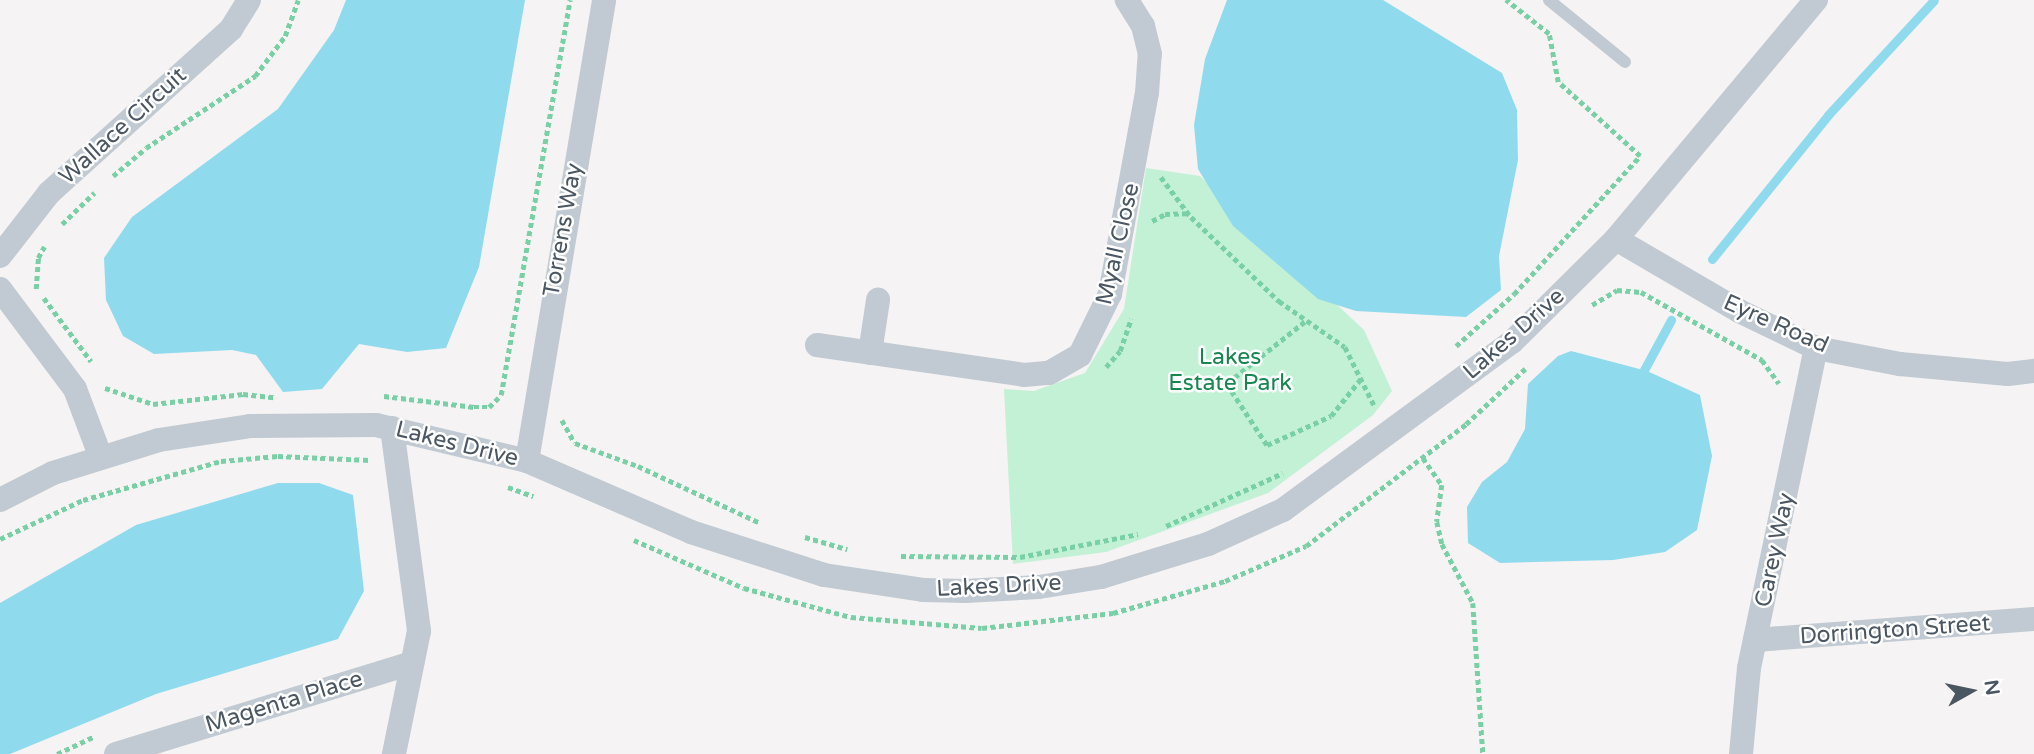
<!DOCTYPE html>
<style>
body{margin:0}
#map{position:relative;width:2034px;height:754px;overflow:hidden;background:#f5f3f3;font-family:"Varela Round",sans-serif}
div>[style]{position:absolute}
.green>*{inset:0;background:#c3f1d5}
.water>*{inset:0;background:#90daee}
.stream>*{height:9px;margin:-4.5px;padding:0 4.5px;transform-origin:4.5px;border-radius:4.5px;background:#90daee}
.path>*{height:4.5px;margin-top:-2.25px;transform-origin:0;background:repeating-linear-gradient(90deg,#7ad0a6 0 5px,transparent 0 8.5px)}
.lane>*{height:12px;margin:-6px;padding:0 6px;transform-origin:6px;border-radius:6px;background:#c1cad2}
.street>*{height:24px;margin:-12px;padding:0 12px;transform-origin:12px;border-radius:12px;background:#c1cad2}
span{translate:-50% -50%;white-space:nowrap;text-align:center;line-height:1.15;-webkit-text-stroke:5px #fff;paint-order:stroke}
.street-label{font-size:23px;color:#4a5661}
.park-label{font-size:23px;color:#17864f}
.north{position:absolute;left:1936px;top:656px;width:70px;height:70px;-webkit-text-stroke:5px #fff;paint-order:stroke;rotate:81deg;font-size:19px;font-weight:700;line-height:28px;text-align:center;color:#4a5661}
.north::after{content:'';display:block;margin:auto;width:24px;height:32px;background:#4a5661;clip-path:polygon(50% 0,100% 100%,50% 72%,0 100%)}
</style>
<div id="map">
<div class="green">
<i style="clip-path:polygon(1146px 168px,1200px 176px,1364px 330px,1392px 391px,1373px 415px,1268px 493px,1106px 552px,1013px 564px,1004px 389px,1034px 391px,1085px 373px,1124px 309px)"></i>
</div>
<div class="water">
<i style="clip-path:polygon(346px 0,525px 0,479px 267px,446px 348px,407px 352px,359px 344px,322px 389px,283px 392px,256px 355px,232px 350px,154px 354px,123px 336px,106px 300px,104px 258px,132px 217px,278px 109px,334px 30px)"></i>
<i style="clip-path:polygon(1227px 0,1383px 0,1502px 73px,1517px 110px,1518px 160px,1499px 256px,1501px 290px,1466px 317px,1356px 311px,1318px 299px,1233px 226px,1198px 169px,1194px 125px,1205px 59px)"></i>
<i style="clip-path:polygon(1571px 351px,1647px 371px,1700px 395px,1712px 456px,1697px 530px,1665px 552px,1613px 560px,1500px 563px,1468px 543px,1467px 507px,1482px 482px,1507px 462px,1525px 429px,1528px 384px,1558px 356px)"></i>
<i style="clip-path:polygon(278px 483px,319px 483px,353px 495px,364px 591px,338px 639px,156px 694px,10px 754px,0 754px,0 603px,136px 525px)"></i>
</div>
<div class="stream">
<i style="left:1712px;top:259px;width:185px;rotate:-51.1deg"></i>
<i style="left:1828px;top:115px;width:156px;rotate:-47.3deg"></i>
<i style="left:1644px;top:370px;width:57px;rotate:-61.6deg"></i>
</div>
<div class="path">
<i style="left:113px;top:176px;width:43px;rotate:-40.3deg"></i>
<i style="left:146px;top:148px;width:131px;rotate:-33.4deg"></i>
<i style="left:255px;top:76px;width:50px;rotate:-53.1deg"></i>
<i style="left:285px;top:36px;width:38px;rotate:-70deg"></i>
<i style="left:1161px;top:177px;width:50px;rotate:53.1deg"></i>
<i style="left:1191px;top:217px;width:122px;rotate:43.7deg"></i>
<i style="left:1279px;top:301px;width:80px;rotate:34.9deg"></i>
<i style="left:1345px;top:347px;width:67px;rotate:63.4deg"></i>
<i style="left:1152px;top:221px;width:15px;rotate:-28deg"></i>
<i style="left:1165px;top:214px;width:23px;rotate:-2deg"></i>
<i style="left:62px;top:224px;width:45px;rotate:-44.1deg"></i>
<i style="left:36px;top:289px;width:31px;rotate:-86deg"></i>
<i style="left:38px;top:258px;width:13px;rotate:-61deg"></i>
<i style="left:44px;top:298px;width:79px;rotate:53.3deg"></i>
<i style="left:1592px;top:305px;width:29px;rotate:-31deg"></i>
<i style="left:1617px;top:290px;width:24px;rotate:5deg"></i>
<i style="left:1641px;top:292px;width:139px;rotate:29.3deg"></i>
<i style="left:1762px;top:360px;width:29px;rotate:54deg"></i>
<i style="left:1305px;top:322px;width:100px;rotate:141.5deg"></i>
<i style="left:1227px;top:384px;width:73px;rotate:56.7deg"></i>
<i style="left:1267px;top:445px;width:70px;rotate:-24.4deg"></i>
<i style="left:1331px;top:416px;width:51px;rotate:-51.3deg"></i>
<i style="left:1456px;top:346px;width:78px;rotate:-41.9deg"></i>
<i style="left:1514px;top:294px;width:187px;rotate:-47.6deg"></i>
<i style="left:1640px;top:156px;width:110px;rotate:-137.9deg"></i>
<i style="left:1558px;top:82px;width:49px;rotate:-100.6deg"></i>
<i style="left:1549px;top:34px;width:55px;rotate:-141.7deg"></i>
<i style="left:1106px;top:367px;width:21px;rotate:-49deg"></i>
<i style="left:1120px;top:351px;width:34px;rotate:-71deg"></i>
<i style="left:105px;top:388px;width:51px;rotate:18.4deg"></i>
<i style="left:153px;top:404px;width:91px;rotate:-6.3deg"></i>
<i style="left:243px;top:394px;width:31px;rotate:6deg"></i>
<i style="left:384px;top:396px;width:91px;rotate:7deg"></i>
<i style="left:474px;top:407px;width:15px"></i>
<i style="left:489px;top:407px;width:17px;rotate:-45deg"></i>
<i style="left:501px;top:395px;width:401px;rotate:-80.1deg"></i>
<i style="left:562px;top:420px;width:26px;rotate:61deg"></i>
<i style="left:575px;top:443px;width:67px;rotate:20.1deg"></i>
<i style="left:638px;top:466px;width:135px;rotate:25deg"></i>
<i style="left:1423px;top:458px;width:33px;rotate:55deg"></i>
<i style="left:1442px;top:485px;width:37px;rotate:98deg"></i>
<i style="left:1437px;top:522px;width:23px;rotate:77deg"></i>
<i style="left:1442px;top:544px;width:67px;rotate:62.3deg"></i>
<i style="left:1473px;top:603px;width:151px;rotate:86.2deg"></i>
<i style="left:508px;top:487px;width:27px;rotate:20deg"></i>
<i style="left:1166px;top:526px;width:128px;rotate:-24.4deg"></i>
<i style="left:805px;top:537px;width:44px;rotate:15.9deg"></i>
<i style="left:0;top:539px;width:92px;rotate:-25.2deg"></i>
<i style="left:83px;top:500px;width:143px;rotate:-15.8deg"></i>
<i style="left:221px;top:461px;width:57px;rotate:-5deg"></i>
<i style="left:278px;top:456px;width:92px;rotate:2.5deg"></i>
<i style="left:634px;top:540px;width:120px;rotate:23.6deg"></i>
<i style="left:744px;top:588px;width:111px;rotate:15.2deg"></i>
<i style="left:851px;top:617px;width:131px;rotate:4.8deg"></i>
<i style="left:982px;top:628px;width:132px;rotate:-6.5deg"></i>
<i style="left:1113px;top:613px;width:116px;rotate:-15.9deg"></i>
<i style="left:1225px;top:581px;width:88px;rotate:-23.4deg"></i>
<i style="left:1306px;top:546px;width:201px;rotate:-37.3deg"></i>
<i style="left:1466px;top:424px;width:81px;rotate:-43deg"></i>
<i style="left:901px;top:556px;width:119px;rotate:0.5deg"></i>
<i style="left:1020px;top:557px;width:120px;rotate:-11deg"></i>
<i style="left:57px;top:754px;width:42px;rotate:-25.3deg"></i>
</div>
<div class="lane">
<i style="left:1549px;top:0;width:98px;rotate:39.2deg"></i>
</div>
<div class="street">
<i style="left:1616px;top:239px;width:143px;rotate:30.3deg"></i>
<i style="left:1739px;top:311px;width:85px;rotate:25.7deg"></i>
<i style="left:1816px;top:348px;width:86px;rotate:10.8deg"></i>
<i style="left:1900px;top:364px;width:108px;rotate:5.3deg"></i>
<i style="left:2008px;top:374px;width:26px;rotate:-7deg"></i>
<i style="left:0;top:256px;width:80px;rotate:-52.1deg"></i>
<i style="left:49px;top:193px;width:245px;rotate:-42deg"></i>
<i style="left:231px;top:29px;width:34px;rotate:-58deg"></i>
<i style="left:0;top:289px;width:125px;rotate:53.1deg"></i>
<i style="left:75px;top:389px;width:71px;rotate:69.3deg"></i>
<i style="left:817px;top:345px;width:209px;rotate:8.2deg"></i>
<i style="left:1024px;top:375px;width:25px;rotate:-5deg"></i>
<i style="left:1049px;top:373px;width:36px;rotate:-30deg"></i>
<i style="left:1080px;top:355px;width:68px;rotate:-63.8deg"></i>
<i style="left:1110px;top:294px;width:204px;rotate:-79.6deg"></i>
<i style="left:1147px;top:93px;width:39px;rotate:-86deg"></i>
<i style="left:1150px;top:54px;width:29px;rotate:-104deg"></i>
<i style="left:1143px;top:26px;width:31px;rotate:-122deg"></i>
<i style="left:870px;top:353px;width:54px;rotate:-81.4deg"></i>
<i style="left:392px;top:428px;width:205px;rotate:82.4deg"></i>
<i style="left:419px;top:631px;width:126px;rotate:101.5deg"></i>
<i style="left:527px;top:461px;width:467px;rotate:-80.5deg"></i>
<i style="left:0;top:500px;width:59px;rotate:-27deg"></i>
<i style="left:53px;top:473px;width:111px;rotate:-17.3deg"></i>
<i style="left:159px;top:440px;width:92px;rotate:-8.7deg"></i>
<i style="left:250px;top:426px;width:126px;rotate:-0.5deg"></i>
<i style="left:376px;top:425px;width:155px;rotate:13.4deg"></i>
<i style="left:527px;top:461px;width:179px;rotate:23.4deg"></i>
<i style="left:691px;top:532px;width:140px;rotate:17.9deg"></i>
<i style="left:824px;top:575px;width:100px;rotate:8.6deg"></i>
<i style="left:923px;top:590px;width:42px;rotate:1.4deg"></i>
<i style="left:965px;top:591px;width:74px;rotate:-3.1deg"></i>
<i style="left:1039px;top:587px;width:63px;rotate:-9.2deg"></i>
<i style="left:1101px;top:577px;width:112px;rotate:-17.1deg"></i>
<i style="left:1208px;top:544px;width:82px;rotate:-24.4deg"></i>
<i style="left:1283px;top:510px;width:284px;rotate:-36.3deg"></i>
<i style="left:1512px;top:342px;width:146px;rotate:-44.7deg"></i>
<i style="left:1616px;top:239px;width:312px;rotate:-50.1deg"></i>
<i style="left:1755px;top:640px;width:280px;rotate:-4.3deg"></i>
<i style="left:116px;top:754px;width:310px;rotate:-17.1deg"></i>
<i style="left:1741px;top:754px;width:86px;rotate:-84.7deg"></i>
<i style="left:1749px;top:668px;width:327px;rotate:-78.2deg"></i>
</div>
<div class="street-label">
<span style="left:123px;top:126px;rotate:-42deg">Wallace Circuit</span>
<span style="left:563px;top:230px;rotate:-80deg">Torrens Way</span>
<span style="left:1118px;top:244px;rotate:-77deg">Myall Close</span>
<span style="left:1776px;top:324px;rotate:24deg">Eyre Road</span>
<span style="left:1514px;top:334px;rotate:-41deg">Lakes Drive</span>
<span style="left:457px;top:444px;rotate:14deg">Lakes Drive</span>
<span style="left:1775px;top:550px;rotate:-78deg">Carey Way</span>
<span style="left:999px;top:586px;rotate:-3deg">Lakes Drive</span>
<span style="left:1895px;top:630px;rotate:-4deg">Dorrington Street</span>
<span style="left:284px;top:702px;rotate:-17deg">Magenta Place</span>
</div>
<div class="park-label">
<span style="left:1230px;top:370px">Lakes<br>Estate Park</span>
</div>
<div class="north">N</div>
</div>
